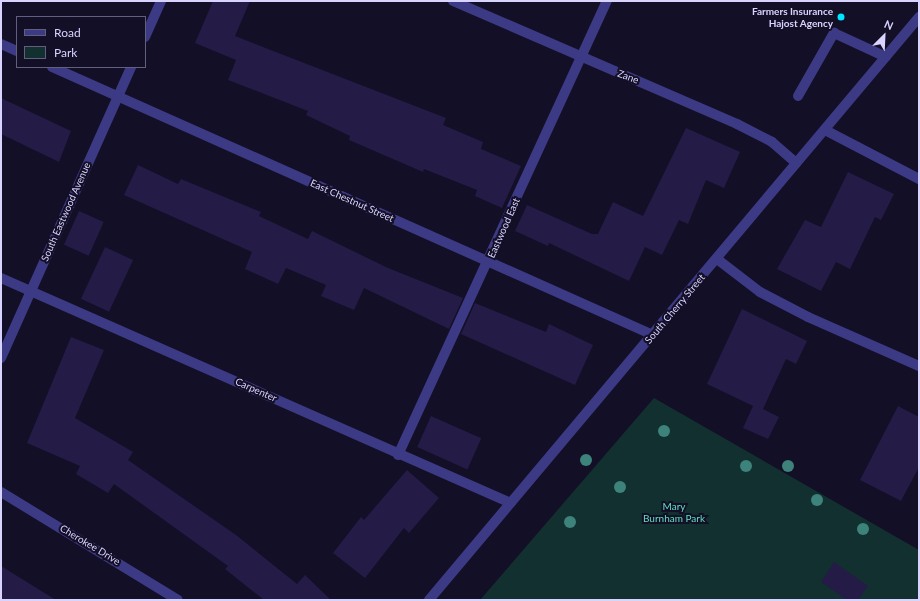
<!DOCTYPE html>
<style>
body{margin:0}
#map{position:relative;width:920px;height:601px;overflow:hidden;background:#130f26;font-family:Lato,sans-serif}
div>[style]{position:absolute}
.green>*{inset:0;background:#12302f}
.building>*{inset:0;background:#241b47;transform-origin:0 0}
.minor>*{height:10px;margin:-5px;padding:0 5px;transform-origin:5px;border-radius:5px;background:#3d3a85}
.trees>*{width:12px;height:12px;margin:-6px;border-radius:50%;background:#3d827b}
.dots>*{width:11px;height:11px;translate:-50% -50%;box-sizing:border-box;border:2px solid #130f26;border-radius:50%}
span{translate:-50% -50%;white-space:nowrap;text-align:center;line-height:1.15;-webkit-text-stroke:4px #130f26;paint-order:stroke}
.poi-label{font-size:10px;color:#d9d4ff;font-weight:700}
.right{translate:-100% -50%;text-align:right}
.street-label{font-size:10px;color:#d9d4ff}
.park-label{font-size:10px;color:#5fe0c0}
.frame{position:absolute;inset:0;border:2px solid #d9d4ff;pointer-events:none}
.legend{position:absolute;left:16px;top:16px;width:130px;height:52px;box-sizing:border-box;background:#130f26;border:1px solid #625e7d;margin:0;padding:5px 7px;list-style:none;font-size:12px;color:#d9d4ff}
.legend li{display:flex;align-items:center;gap:8px;height:20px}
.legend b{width:20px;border:1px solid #625e7d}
.north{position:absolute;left:864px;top:16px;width:40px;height:40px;-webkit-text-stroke:3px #130f26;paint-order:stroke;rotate:24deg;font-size:11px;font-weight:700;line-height:16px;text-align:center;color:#d9d4ff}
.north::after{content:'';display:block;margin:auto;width:14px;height:18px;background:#d9d4ff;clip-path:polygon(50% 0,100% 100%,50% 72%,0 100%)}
</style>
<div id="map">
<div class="green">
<i style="clip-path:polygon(654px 398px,919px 550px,919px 600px,480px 600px)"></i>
</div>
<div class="building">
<i style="clip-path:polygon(213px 1px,250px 1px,235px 36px,446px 118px,443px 125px,483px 142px,481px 149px,521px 166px,502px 208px,475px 196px,477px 190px,424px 169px,423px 172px,349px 140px,350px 136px,306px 115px,308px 111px,228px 80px,236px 60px,195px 43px)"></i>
<i style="clip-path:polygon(1px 98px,71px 131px,59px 162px,1px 134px)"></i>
<i style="clip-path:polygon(686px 128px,740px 152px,724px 188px,706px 180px,688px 224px,679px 220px,662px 255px,645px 247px,629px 281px,549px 243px,548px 246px,515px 231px,527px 205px,592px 234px,598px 234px,613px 202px,643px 216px)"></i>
<i style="clip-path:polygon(138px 165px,178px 184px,181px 179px,261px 212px,259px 216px,308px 239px,312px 231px,388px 268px,463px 298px,449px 329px,364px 288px,354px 310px,321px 296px,326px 285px,286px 268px,278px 284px,245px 269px,252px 252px,124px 195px)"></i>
<i style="clip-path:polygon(848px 172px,894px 194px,881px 220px,875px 217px,850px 269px,836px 262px,821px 291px,777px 269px,805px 220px,821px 227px)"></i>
<i style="left:79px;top:211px;width:27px;height:37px;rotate:24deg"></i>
<i style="left:105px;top:247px;width:31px;height:57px;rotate:25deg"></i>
<i style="clip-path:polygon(475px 303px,546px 332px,549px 324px,593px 345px,575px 385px,461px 334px)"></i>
<i style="clip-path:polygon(742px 309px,807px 341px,796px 364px,786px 359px,763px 409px,779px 417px,768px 439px,743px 428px,753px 406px,707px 384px)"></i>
<i style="clip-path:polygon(71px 337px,104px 350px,75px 418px,133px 452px,128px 460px,236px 535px,297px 584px,305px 575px,331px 600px,264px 600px,225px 569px,228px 566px,114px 484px,108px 493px,76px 474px,80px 466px,27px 443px)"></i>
<i style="clip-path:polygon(898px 406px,919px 417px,919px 467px,901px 501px,860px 480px)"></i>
<i style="left:431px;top:416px;width:55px;height:34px;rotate:24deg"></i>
<i style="clip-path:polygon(407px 470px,439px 498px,409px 533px,404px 528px,365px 578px,333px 553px,361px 517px,364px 520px)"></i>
<i style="clip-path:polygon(834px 562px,868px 586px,858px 600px,847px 600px,821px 582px)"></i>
<i style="clip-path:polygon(1px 566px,56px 600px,1px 600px)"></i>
</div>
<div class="minor">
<i style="left:453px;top:1px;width:309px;rotate:23.4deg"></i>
<i style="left:737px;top:124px;width:39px;rotate:27deg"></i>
<i style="left:772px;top:142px;width:32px;rotate:41deg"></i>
<i style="left:145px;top:37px;width:39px;rotate:-66deg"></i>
<i style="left:1px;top:44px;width:17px;rotate:24deg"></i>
<i style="left:52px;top:67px;width:658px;rotate:24.03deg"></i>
<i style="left:798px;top:96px;width:73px;rotate:-60.3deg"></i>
<i style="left:834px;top:33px;width:57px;rotate:24.8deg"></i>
<i style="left:825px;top:130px;width:106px;rotate:27.5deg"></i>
<i style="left:717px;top:259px;width:54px;rotate:37.5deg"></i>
<i style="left:760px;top:292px;width:54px;rotate:27.5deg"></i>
<i style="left:808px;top:317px;width:121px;rotate:23.8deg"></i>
<i style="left:1px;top:278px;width:557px;rotate:23.81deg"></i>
<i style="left:1px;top:358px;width:319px;rotate:-65.9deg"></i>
<i style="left:398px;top:455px;width:500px;rotate:-65.3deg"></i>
<i style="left:1px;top:492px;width:207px;rotate:31.4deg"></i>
<i style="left:429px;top:600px;width:762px;rotate:-49.95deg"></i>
</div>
<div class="trees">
<i style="left:664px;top:431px"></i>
<i style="left:586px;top:460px"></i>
<i style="left:746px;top:466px"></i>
<i style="left:788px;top:466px"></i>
<i style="left:620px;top:487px"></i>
<i style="left:817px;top:500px"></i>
<i style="left:570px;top:522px"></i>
<i style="left:863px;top:529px"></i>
</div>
<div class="dots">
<i style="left:841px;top:17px;background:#00e5ff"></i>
</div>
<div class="poi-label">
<span class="right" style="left:833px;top:17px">Farmers Insurance<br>Hajost Agency</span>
</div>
<div class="street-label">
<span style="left:628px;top:77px;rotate:20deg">Zane</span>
<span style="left:352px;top:201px;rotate:24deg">East Chestnut Street</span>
<span style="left:66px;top:212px;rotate:-66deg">South Eastwood Avenue</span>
<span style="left:504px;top:228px;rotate:-66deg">Eastwood East</span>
<span style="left:675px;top:309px;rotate:-50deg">South Cherry Street</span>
<span style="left:256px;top:390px;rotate:24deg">Carpenter</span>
<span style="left:90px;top:545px;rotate:31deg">Cherokee Drive</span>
</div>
<div class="park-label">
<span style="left:674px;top:512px">Mary<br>Burnham Park</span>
</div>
<div class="frame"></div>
<ul class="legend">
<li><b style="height:5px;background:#3d3a85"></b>Road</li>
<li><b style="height:11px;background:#12302f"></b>Park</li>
</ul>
<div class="north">N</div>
</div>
